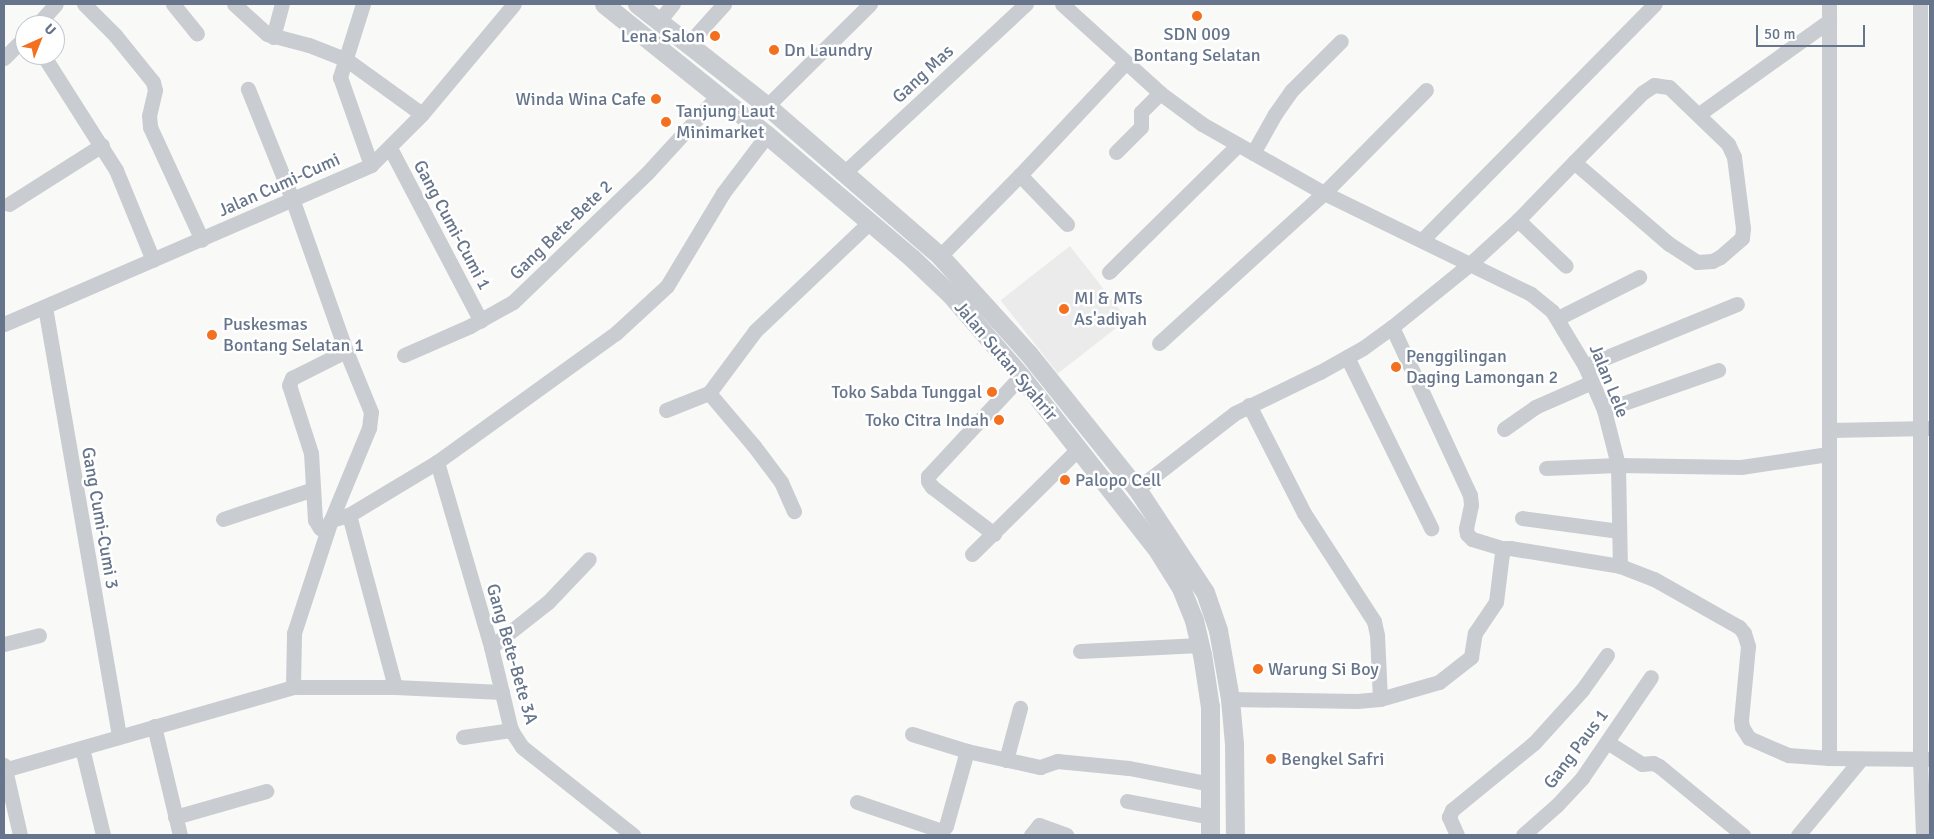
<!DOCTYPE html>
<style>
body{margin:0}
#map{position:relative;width:1934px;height:839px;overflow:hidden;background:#f9faf7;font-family:Signika,sans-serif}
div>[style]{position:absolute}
.built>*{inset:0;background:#eaebea;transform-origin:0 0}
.minor>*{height:15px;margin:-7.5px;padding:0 7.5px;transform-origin:7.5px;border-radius:7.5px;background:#c9ccd1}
.tertiary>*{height:19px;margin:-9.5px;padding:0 9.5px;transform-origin:9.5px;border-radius:9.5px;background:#c9ccd1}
.dots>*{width:14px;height:14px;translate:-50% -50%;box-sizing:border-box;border:2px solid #fff;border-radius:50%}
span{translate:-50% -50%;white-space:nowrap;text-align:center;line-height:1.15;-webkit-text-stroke:5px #fff;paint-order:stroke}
.poi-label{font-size:18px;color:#66758b}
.right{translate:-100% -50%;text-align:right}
.left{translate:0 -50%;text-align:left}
.street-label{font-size:18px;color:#66758b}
.frame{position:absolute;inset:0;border:5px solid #66758b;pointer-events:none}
.north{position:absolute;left:15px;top:15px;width:50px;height:50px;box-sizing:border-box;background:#fff;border:1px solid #c2c8d1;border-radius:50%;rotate:44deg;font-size:14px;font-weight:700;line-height:20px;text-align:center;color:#66758b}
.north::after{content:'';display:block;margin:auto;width:18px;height:22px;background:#f3701e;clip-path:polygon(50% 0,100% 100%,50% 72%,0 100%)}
.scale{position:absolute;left:1756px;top:25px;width:109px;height:22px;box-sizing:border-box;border:2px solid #66758b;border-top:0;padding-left:6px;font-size:15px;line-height:18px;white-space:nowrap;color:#66758b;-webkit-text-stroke:4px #fff;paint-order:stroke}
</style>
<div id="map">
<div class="built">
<i style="left:1070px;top:246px;width:93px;height:88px;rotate:52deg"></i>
</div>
<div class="minor">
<i style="left:84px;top:4px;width:44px;rotate:45deg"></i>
<i style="left:115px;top:35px;width:60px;rotate:51deg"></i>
<i style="left:153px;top:82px;width:8px;rotate:76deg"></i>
<i style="left:155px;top:90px;width:26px;rotate:103deg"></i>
<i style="left:149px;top:115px;width:12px;rotate:85deg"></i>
<i style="left:150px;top:127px;width:124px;rotate:65.3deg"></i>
<i style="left:173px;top:4px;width:38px;rotate:51deg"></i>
<i style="left:234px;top:4px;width:45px;rotate:42.3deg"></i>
<i style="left:267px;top:34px;width:43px;rotate:14.7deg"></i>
<i style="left:309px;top:45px;width:41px;rotate:21.5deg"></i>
<i style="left:347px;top:60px;width:92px;rotate:35.8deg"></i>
<i style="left:363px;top:4px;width:77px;rotate:107.5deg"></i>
<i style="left:340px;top:77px;width:93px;rotate:70.6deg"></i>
<i style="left:1062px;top:4px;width:132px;rotate:42.2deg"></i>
<i style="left:1160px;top:93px;width:52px;rotate:36.4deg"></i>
<i style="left:1202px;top:124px;width:140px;rotate:29.5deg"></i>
<i style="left:1324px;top:193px;width:230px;rotate:26deg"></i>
<i style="left:1531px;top:294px;width:27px;rotate:39deg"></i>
<i style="left:1552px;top:311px;width:64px;rotate:59deg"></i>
<i style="left:1585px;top:366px;width:48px;rotate:66.6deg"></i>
<i style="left:1604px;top:410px;width:57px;rotate:75.7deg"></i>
<i style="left:1618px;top:465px;width:101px;rotate:88.9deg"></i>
<i style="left:1920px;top:4px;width:756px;rotate:90deg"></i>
<i style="left:1920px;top:760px;width:75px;rotate:87.7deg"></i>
<i style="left:659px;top:21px;width:22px;rotate:-51deg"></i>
<i style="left:37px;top:25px;width:28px;rotate:-48deg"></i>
<i style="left:273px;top:37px;width:34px;rotate:-75deg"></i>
<i style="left:688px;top:44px;width:54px;rotate:-48deg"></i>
<i style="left:43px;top:55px;width:136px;rotate:57.6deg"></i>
<i style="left:116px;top:170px;width:97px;rotate:67.7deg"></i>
<i style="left:4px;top:58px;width:30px;rotate:-45deg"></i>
<i style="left:767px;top:106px;width:145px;rotate:-44.7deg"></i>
<i style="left:1699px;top:114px;width:160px;rotate:-35.6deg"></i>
<i style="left:390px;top:148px;width:195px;rotate:62.3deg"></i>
<i style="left:1116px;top:152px;width:35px;rotate:-45deg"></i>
<i style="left:1141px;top:127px;width:15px;rotate:-90deg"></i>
<i style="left:1141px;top:112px;width:27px;rotate:-45deg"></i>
<i style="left:1253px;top:153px;width:45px;rotate:-60.6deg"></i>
<i style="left:1275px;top:114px;width:29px;rotate:-55deg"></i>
<i style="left:1292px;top:90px;width:69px;rotate:-45deg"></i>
<i style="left:845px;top:172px;width:247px;rotate:-42.9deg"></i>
<i style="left:1020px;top:175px;width:68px;rotate:46.2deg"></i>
<i style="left:9px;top:204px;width:110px;rotate:-32.4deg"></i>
<i style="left:1518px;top:220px;width:66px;rotate:43.8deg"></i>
<i style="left:1423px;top:239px;width:330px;rotate:-45.4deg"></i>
<i style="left:940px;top:256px;width:114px;rotate:-45.4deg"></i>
<i style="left:1020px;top:175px;width:154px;rotate:-46.8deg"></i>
<i style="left:1109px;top:272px;width:181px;rotate:-44.6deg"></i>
<i style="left:45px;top:307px;width:435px;rotate:80.2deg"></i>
<i style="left:1558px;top:318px;width:91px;rotate:-26.8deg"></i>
<i style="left:4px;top:324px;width:400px;rotate:-23.4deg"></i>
<i style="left:371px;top:165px;width:72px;rotate:-45deg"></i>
<i style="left:422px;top:114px;width:143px;rotate:-50.1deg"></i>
<i style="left:1392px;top:327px;width:185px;rotate:65.1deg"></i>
<i style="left:1470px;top:495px;width:10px;rotate:84deg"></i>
<i style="left:1471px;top:505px;width:24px;rotate:102deg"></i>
<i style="left:1466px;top:528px;width:6px;rotate:81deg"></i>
<i style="left:1467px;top:534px;width:7px;rotate:45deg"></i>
<i style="left:1472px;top:539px;width:34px;rotate:17deg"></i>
<i style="left:1159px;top:343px;width:223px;rotate:-42.3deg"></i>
<i style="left:1324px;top:193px;width:145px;rotate:-45.3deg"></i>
<i style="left:404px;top:355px;width:72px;rotate:-23.7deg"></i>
<i style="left:470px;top:326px;width:49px;rotate:-29.2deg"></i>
<i style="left:513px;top:302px;width:187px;rotate:-43.9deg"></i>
<i style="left:648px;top:172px;width:103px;rotate:-47.4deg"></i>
<i style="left:1347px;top:357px;width:191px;rotate:63.8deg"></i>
<i style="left:1585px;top:366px;width:164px;rotate:-22.2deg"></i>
<i style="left:709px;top:393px;width:70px;rotate:49.7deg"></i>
<i style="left:754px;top:446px;width:45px;rotate:53.1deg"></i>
<i style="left:781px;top:482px;width:32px;rotate:66deg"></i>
<i style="left:1249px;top:405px;width:121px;rotate:63deg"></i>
<i style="left:1304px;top:513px;width:129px;rotate:57.1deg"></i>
<i style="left:1374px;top:621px;width:14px;rotate:78deg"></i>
<i style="left:1377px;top:635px;width:64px;rotate:87.3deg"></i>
<i style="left:666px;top:410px;width:46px;rotate:-21.6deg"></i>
<i style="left:709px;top:393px;width:77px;rotate:-53.4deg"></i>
<i style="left:755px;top:331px;width:158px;rotate:-43.5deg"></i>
<i style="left:1604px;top:410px;width:121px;rotate:-19.3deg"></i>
<i style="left:1504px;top:429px;width:38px;rotate:-35deg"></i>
<i style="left:1535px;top:407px;width:62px;rotate:-23.7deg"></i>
<i style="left:1829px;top:430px;width:101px;rotate:-1.1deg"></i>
<i style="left:437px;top:462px;width:193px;rotate:73.7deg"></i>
<i style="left:491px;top:647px;width:85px;rotate:76.5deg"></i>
<i style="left:511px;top:730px;width:20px;rotate:57deg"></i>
<i style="left:522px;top:747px;width:142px;rotate:38.4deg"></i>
<i style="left:1546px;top:468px;width:72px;rotate:-2.4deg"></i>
<i style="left:1618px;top:465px;width:123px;rotate:0.9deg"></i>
<i style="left:1741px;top:467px;width:88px;rotate:-8.5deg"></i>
<i style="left:1137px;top:489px;width:124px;rotate:-37.8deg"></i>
<i style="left:1235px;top:413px;width:94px;rotate:-25.8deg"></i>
<i style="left:1320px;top:372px;width:49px;rotate:-29.2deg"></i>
<i style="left:1363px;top:348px;width:36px;rotate:-36deg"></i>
<i style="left:1392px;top:327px;width:102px;rotate:-39deg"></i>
<i style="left:1471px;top:263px;width:64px;rotate:-42.5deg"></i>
<i style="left:1518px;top:220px;width:81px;rotate:-46deg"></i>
<i style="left:1574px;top:162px;width:97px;rotate:-45.4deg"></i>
<i style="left:1642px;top:93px;width:14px;rotate:-34deg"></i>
<i style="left:1654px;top:85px;width:15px;rotate:8deg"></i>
<i style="left:1669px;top:87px;width:82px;rotate:44deg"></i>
<i style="left:1728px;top:144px;width:14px;rotate:65deg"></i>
<i style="left:1734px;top:157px;width:72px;rotate:82.8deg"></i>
<i style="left:1743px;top:228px;width:10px;rotate:96deg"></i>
<i style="left:1742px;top:238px;width:29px;rotate:139deg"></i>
<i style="left:1720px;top:257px;width:9px;rotate:153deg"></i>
<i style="left:1712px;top:261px;width:15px;rotate:176deg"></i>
<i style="left:1697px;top:262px;width:33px;rotate:-147deg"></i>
<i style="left:1669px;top:244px;width:125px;rotate:-139.2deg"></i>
<i style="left:349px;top:515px;width:178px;rotate:75deg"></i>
<i style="left:1522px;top:518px;width:98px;rotate:7.6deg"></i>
<i style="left:223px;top:519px;width:95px;rotate:-18.4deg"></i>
<i style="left:331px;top:520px;width:19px;rotate:-16deg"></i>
<i style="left:349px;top:515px;width:103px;rotate:-31.1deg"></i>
<i style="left:437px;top:462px;width:221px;rotate:-35.8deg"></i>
<i style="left:616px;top:333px;width:69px;rotate:-42.7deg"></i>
<i style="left:667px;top:286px;width:109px;rotate:-58.9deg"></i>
<i style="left:723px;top:193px;width:73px;rotate:-52.8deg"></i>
<i style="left:327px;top:532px;width:8px;rotate:-150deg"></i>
<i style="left:320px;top:528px;width:9px;rotate:-122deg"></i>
<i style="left:315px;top:520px;width:67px;rotate:-93.4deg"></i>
<i style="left:311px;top:453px;width:71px;rotate:-107.9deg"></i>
<i style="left:289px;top:385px;width:8px;rotate:-67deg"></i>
<i style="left:292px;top:378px;width:60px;rotate:-26.6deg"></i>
<i style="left:994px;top:534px;width:78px;rotate:-142.8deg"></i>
<i style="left:932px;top:487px;width:7px;rotate:-124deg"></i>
<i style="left:928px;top:481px;width:5px;rotate:-90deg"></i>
<i style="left:928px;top:476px;width:137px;rotate:-47.1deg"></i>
<i style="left:972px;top:554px;width:149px;rotate:-44.7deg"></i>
<i style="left:4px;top:644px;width:36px;rotate:-14deg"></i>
<i style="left:491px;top:647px;width:73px;rotate:-38.3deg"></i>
<i style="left:548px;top:602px;width:59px;rotate:-46.4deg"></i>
<i style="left:1080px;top:651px;width:120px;rotate:-2.9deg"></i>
<i style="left:293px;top:687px;width:102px"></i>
<i style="left:395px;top:687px;width:107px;rotate:2.7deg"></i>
<i style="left:1230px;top:699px;width:127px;rotate:0.9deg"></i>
<i style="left:1357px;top:701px;width:23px;rotate:-5deg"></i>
<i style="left:1380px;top:699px;width:61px;rotate:-16.1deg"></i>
<i style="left:1439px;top:682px;width:41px;rotate:-38deg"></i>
<i style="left:1471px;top:657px;width:24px;rotate:-81deg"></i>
<i style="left:1475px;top:633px;width:37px;rotate:-56deg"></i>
<i style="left:1496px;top:602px;width:49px;rotate:-83deg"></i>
<i style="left:1502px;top:553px;width:6px;rotate:-51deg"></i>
<i style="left:1506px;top:548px;width:4px"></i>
<i style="left:1510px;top:548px;width:111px;rotate:9.3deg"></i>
<i style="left:1620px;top:566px;width:36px;rotate:21deg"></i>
<i style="left:1654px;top:579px;width:98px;rotate:29.5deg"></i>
<i style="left:1739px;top:627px;width:8px;rotate:50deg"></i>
<i style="left:1744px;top:633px;width:14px;rotate:73deg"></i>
<i style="left:1748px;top:646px;width:74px;rotate:95.4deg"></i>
<i style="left:1741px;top:720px;width:7px;rotate:82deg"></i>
<i style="left:1742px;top:727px;width:13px;rotate:58deg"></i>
<i style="left:1749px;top:738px;width:43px;rotate:23.6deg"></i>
<i style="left:1788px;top:755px;width:41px;rotate:4.2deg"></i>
<i style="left:1829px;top:758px;width:101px;rotate:0.6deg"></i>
<i style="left:154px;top:726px;width:112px;rotate:76.6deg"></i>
<i style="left:912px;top:734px;width:58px;rotate:17.2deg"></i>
<i style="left:967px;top:751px;width:75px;rotate:12.4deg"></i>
<i style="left:1040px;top:767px;width:18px;rotate:-19deg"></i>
<i style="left:1057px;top:761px;width:72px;rotate:5.6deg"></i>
<i style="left:1129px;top:768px;width:84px;rotate:11deg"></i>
<i style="left:463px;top:737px;width:49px;rotate:-8.3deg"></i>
<i style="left:1607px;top:742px;width:41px;rotate:32.2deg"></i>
<i style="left:1642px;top:764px;width:11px;rotate:-5deg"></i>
<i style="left:1653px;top:763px;width:7px;rotate:27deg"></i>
<i style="left:1659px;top:766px;width:109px;rotate:39.4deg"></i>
<i style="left:82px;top:748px;width:89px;rotate:76.4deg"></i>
<i style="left:1829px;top:758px;width:754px;rotate:-90deg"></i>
<i style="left:1006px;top:760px;width:54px;rotate:-74.9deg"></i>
<i style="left:4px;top:765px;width:72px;rotate:77.1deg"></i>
<i style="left:4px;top:770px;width:301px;rotate:-16deg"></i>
<i style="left:293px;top:687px;width:54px;rotate:-88.9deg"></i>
<i style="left:294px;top:633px;width:119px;rotate:-71.9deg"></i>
<i style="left:331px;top:520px;width:100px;rotate:-67.6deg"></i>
<i style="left:369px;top:428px;width:16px;rotate:-83deg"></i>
<i style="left:371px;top:412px;width:66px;rotate:-112.3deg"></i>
<i style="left:346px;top:351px;width:159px;rotate:-109.5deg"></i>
<i style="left:293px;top:201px;width:121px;rotate:-111.9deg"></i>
<i style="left:1127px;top:801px;width:86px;rotate:10.8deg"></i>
<i style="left:857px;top:802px;width:90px;rotate:18.8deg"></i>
<i style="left:942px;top:831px;width:6px;rotate:-51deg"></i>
<i style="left:946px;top:826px;width:78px;rotate:-74.4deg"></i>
<i style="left:175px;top:817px;width:95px;rotate:-15.9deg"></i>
<i style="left:1031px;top:835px;width:13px;rotate:-51deg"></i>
<i style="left:1039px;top:825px;width:29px;rotate:20deg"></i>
<i style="left:1457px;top:835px;width:20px;rotate:-114deg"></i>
<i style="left:1449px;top:817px;width:8px;rotate:-67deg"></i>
<i style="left:1452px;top:810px;width:106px;rotate:-39.3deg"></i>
<i style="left:1534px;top:743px;width:72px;rotate:-47.8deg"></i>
<i style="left:1582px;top:690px;width:43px;rotate:-54.5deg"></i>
<i style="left:1523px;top:835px;width:45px;rotate:-41.4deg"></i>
<i style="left:1557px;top:805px;width:37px;rotate:-47deg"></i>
<i style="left:1582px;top:778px;width:122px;rotate:-55.7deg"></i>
<i style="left:1798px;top:835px;width:99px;rotate:-50.3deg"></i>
</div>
<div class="tertiary">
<i style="left:604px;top:4px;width:209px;rotate:38.8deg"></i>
<i style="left:767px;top:135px;width:190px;rotate:40.3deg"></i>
<i style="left:912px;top:258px;width:52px;rotate:43.5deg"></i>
<i style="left:950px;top:294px;width:108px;rotate:49.1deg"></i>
<i style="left:1021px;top:376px;width:222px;rotate:51.9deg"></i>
<i style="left:1158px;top:551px;width:44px;rotate:58.1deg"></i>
<i style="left:1181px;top:588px;width:35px;rotate:68deg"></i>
<i style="left:1194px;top:620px;width:35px;rotate:77deg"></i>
<i style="left:1202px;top:654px;width:54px;rotate:81.4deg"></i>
<i style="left:1210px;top:707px;width:128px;rotate:90deg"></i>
<i style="left:637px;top:4px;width:165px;rotate:38.1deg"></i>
<i style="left:767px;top:106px;width:229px;rotate:40.9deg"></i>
<i style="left:940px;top:256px;width:131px;rotate:47.8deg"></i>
<i style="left:1028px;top:353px;width:174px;rotate:51.3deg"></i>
<i style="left:1137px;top:489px;width:123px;rotate:56.6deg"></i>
<i style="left:1205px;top:592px;width:40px;rotate:71.1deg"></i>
<i style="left:1218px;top:630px;width:70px;rotate:80.1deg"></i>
<i style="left:1230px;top:699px;width:45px;rotate:84.9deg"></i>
<i style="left:1234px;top:744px;width:91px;rotate:89.4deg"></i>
</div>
<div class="dots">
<i style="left:1197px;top:16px;background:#f3701e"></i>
<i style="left:715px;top:36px;background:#f3701e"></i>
<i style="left:774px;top:50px;background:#f3701e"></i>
<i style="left:656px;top:99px;background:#f3701e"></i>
<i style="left:666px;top:122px;background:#f3701e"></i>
<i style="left:1064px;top:309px;background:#f3701e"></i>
<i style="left:212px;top:335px;background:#f3701e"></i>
<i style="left:1396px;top:367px;background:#f3701e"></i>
<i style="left:992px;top:392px;background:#f3701e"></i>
<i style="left:999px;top:420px;background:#f3701e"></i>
<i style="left:1065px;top:480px;background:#f3701e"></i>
<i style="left:1258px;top:669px;background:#f3701e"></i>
<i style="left:1271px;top:759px;background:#f3701e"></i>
</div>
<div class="poi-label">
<span style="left:1197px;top:45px">SDN 009<br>Bontang Selatan</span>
<span class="right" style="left:705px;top:36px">Lena Salon</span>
<span class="left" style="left:784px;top:50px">Dn Laundry</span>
<span class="right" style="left:646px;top:99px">Winda Wina Cafe</span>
<span class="left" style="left:676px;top:122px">Tanjung Laut<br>Minimarket</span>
<span class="left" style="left:1074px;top:309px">MI &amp; MTs<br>As'adiyah</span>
<span class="left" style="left:223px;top:335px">Puskesmas<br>Bontang Selatan 1</span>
<span class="left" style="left:1406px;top:367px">Penggilingan<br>Daging Lamongan 2</span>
<span class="right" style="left:982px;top:392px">Toko Sabda Tunggal</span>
<span class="right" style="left:989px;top:420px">Toko Citra Indah</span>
<span class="left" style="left:1075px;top:480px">Palopo Cell</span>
<span class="left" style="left:1268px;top:669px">Warung Si Boy</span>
<span class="left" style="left:1281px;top:759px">Bengkel Safri</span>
</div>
<div class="street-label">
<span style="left:923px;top:74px;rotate:-43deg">Gang Mas</span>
<span style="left:279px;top:185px;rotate:-24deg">Jalan Cumi-Cumi</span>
<span style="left:452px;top:225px;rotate:62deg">Gang Cumi-Cumi 1</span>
<span style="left:561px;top:230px;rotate:-44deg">Gang Bete-Bete 2</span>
<span style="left:1006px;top:361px;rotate:50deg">Jalan Sutan Syahrir</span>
<span style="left:1609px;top:381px;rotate:68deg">Jalan Lele</span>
<span style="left:100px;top:518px;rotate:80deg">Gang Cumi-Cumi 3</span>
<span style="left:512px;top:654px;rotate:74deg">Gang Bete-Bete 3A</span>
<span style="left:1576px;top:749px;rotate:-53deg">Gang Paus 1</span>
</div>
<div class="frame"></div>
<div class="north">U</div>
<div class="scale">50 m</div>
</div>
